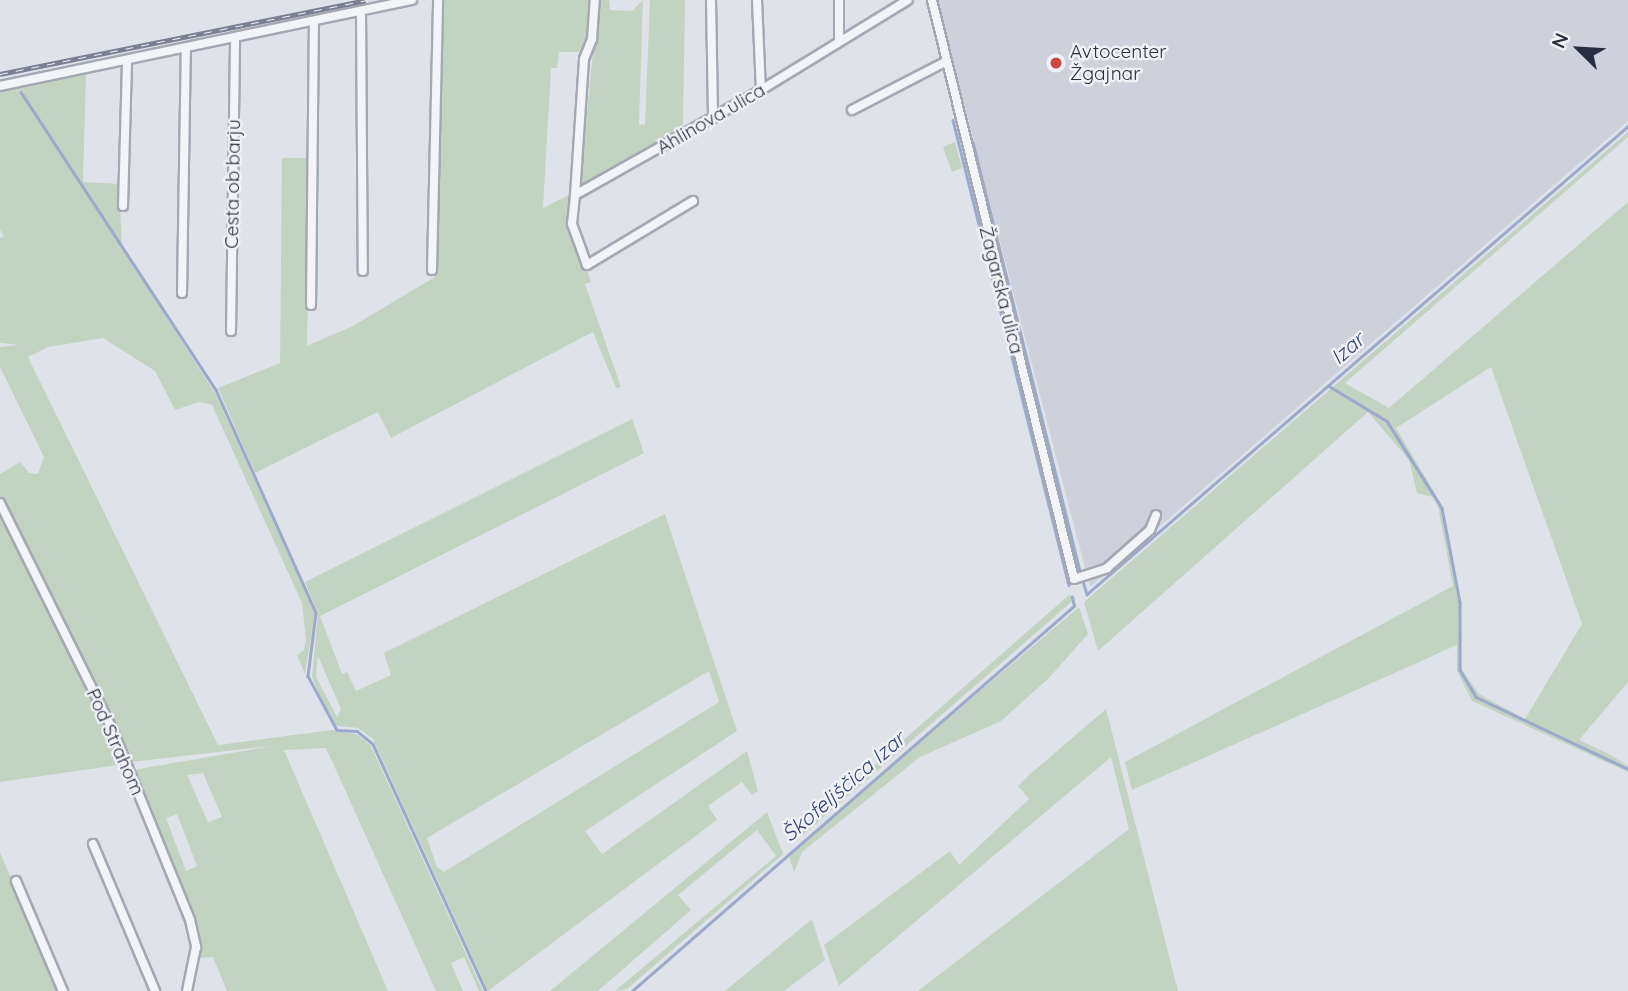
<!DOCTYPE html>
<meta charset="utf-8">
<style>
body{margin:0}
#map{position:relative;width:1628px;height:991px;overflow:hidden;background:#e0e2e9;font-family:Quicksand,sans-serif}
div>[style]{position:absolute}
.built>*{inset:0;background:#ced1db}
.green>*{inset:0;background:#c3d3c1}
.stream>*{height:2.5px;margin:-1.25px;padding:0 1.25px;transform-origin:1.25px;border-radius:1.25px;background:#9baaca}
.roads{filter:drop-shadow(2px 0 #a5a8b3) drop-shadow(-2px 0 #a5a8b3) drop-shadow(0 2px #a5a8b3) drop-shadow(0 -2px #a5a8b3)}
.street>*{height:8px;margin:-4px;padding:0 4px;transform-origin:4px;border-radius:4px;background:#f3f4f8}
.rail>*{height:5px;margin-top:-2.5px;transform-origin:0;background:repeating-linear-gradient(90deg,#f0f2f7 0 8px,#7a7f93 0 16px);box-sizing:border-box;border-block:2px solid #7a7f93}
.dots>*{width:19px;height:19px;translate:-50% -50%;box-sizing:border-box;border:4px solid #f0f2f7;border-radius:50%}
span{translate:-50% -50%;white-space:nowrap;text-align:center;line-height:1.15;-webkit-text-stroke:5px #f0f2f7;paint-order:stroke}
.poi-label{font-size:19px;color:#292d41}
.left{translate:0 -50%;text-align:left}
.street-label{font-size:19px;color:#292d41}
.water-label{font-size:21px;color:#324575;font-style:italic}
.north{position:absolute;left:1544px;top:14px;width:70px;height:70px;-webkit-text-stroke:5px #f0f2f7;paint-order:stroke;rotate:294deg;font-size:19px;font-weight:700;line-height:28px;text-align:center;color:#292d41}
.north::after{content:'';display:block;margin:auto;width:24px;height:32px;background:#292d41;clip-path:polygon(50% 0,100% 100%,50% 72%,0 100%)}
</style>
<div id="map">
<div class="built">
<i style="clip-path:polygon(937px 0,1628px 0,1628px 121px,1090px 587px)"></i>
</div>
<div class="green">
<i style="clip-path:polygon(441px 0,591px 0,588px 39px,580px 52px,559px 52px,557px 68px,551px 68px,543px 208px,571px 194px,569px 218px,591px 282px,585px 284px,621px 387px,616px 388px,593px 332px,391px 438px,378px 412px,255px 473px,218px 388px,280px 363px,282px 158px,311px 158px,307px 346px,353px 326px,435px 277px)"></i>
<i style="clip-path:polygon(598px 0,609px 0,610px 10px,632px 11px,643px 0,639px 125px,645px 124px,650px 0,685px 0,683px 126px,588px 188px,580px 188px)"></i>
<i style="clip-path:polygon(evenodd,86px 72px,83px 182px,119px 184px,122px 248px,216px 395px,274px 522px,315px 613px,305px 674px,297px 655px,304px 650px,306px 640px,302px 603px,212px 405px,199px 402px,175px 410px,155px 371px,103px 338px,48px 347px,28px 357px,218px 745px,332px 730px,356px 734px,371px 746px,483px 991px,479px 991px,464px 957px,451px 963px,463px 991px,436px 991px,326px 748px,284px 750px,388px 991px,227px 991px,213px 957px,198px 958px,195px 919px,133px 770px,272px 746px,130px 762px,0 495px,0 474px,20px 462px,29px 473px,38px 474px,44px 457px,0 367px,0 347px,19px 345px,0 343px,0 238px,4px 236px,0 230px,0 92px,86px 72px,203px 773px,222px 817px,208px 822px,187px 775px,203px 773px,86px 72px,177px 814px,197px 866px,186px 871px,166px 818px,177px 814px)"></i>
<i style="clip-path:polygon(evenodd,1628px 132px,1628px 137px,1345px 383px,1389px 408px,1628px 202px,1628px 682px,1579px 740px,1609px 754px,1628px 766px,1628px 772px,1472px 701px,1457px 671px,1457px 645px,1132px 790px,1125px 762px,1453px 586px,1438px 506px,1433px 497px,1417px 493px,1409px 460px,1368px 412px,1098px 651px,1084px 602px,1628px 132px,1491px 367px,1582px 624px,1525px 719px,1479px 694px,1462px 670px,1461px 607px,1443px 507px,1396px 428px,1491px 367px)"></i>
<i style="clip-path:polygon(955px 142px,962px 168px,952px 172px,943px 147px)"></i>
<i style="clip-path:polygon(evenodd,632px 419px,644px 453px,320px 616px,342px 674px,347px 672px,356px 691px,391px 675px,384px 653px,665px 514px,737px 731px,585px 831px,602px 854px,747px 751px,758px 791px,752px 795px,742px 782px,708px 806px,717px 820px,488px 991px,373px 739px,358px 728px,337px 726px,327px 713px,312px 677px,318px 613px,305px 582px,632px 419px,318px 656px,341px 709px,337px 717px,316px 677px,318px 656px,632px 419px,709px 671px,719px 702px,444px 872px,437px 867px,427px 838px,709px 671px)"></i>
<i style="clip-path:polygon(0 509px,121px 758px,118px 765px,0 782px)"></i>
<i style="clip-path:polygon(1069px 595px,1076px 598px,802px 836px,803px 828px)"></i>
<i style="clip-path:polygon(1079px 607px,1088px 634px,1048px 679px,1001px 721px,920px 757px,802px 852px,794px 873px,789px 856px,800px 844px)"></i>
<i style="clip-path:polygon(1106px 709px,1178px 991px,918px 991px,1129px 829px,1111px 757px,839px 986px,824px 945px,950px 851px,959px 865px,1029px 799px,1018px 786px,1029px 775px)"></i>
<i style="clip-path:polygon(767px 812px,783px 854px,627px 989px,615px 991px,776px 856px,757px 830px,678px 895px,691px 910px,598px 991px,550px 991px)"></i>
<i style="clip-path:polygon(0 852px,18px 896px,60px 991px,0 991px)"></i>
<i style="clip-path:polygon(812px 919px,825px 960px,784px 991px,725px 991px)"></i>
</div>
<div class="stream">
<i style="left:21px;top:92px;width:356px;rotate:56.8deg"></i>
<i style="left:216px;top:390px;width:244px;rotate:65.8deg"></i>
<i style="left:316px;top:613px;width:64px;rotate:97.2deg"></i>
<i style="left:308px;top:676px;width:61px;rotate:61.8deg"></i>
<i style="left:337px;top:730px;width:20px;rotate:3deg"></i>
<i style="left:357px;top:731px;width:21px;rotate:39deg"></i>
<i style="left:373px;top:744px;width:272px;rotate:65.4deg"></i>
<i style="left:953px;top:120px;width:479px;rotate:76deg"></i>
<i style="left:973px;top:142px;width:441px;rotate:76deg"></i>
<i style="left:1329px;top:386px;width:68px;rotate:31.1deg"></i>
<i style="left:1387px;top:421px;width:103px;rotate:57.7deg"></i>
<i style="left:1442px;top:508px;width:96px;rotate:79.2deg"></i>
<i style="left:1460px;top:602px;width:68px;rotate:90deg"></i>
<i style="left:1460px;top:670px;width:31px;rotate:59deg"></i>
<i style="left:1476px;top:697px;width:168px;rotate:25.3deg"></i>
<i style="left:1083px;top:581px;width:14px;rotate:73deg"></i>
<i style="left:1087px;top:594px;width:715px;rotate:-40.86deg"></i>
<i style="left:632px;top:991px;width:586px;rotate:-41.06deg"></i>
<i style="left:1074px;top:606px;width:9px;rotate:-103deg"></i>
</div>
<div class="roads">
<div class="street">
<i style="left:711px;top:0;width:118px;rotate:89deg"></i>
<i style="left:757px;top:0;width:90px;rotate:87.5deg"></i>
<i style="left:839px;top:0;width:41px;rotate:90deg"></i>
<i style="left:932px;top:0;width:596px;rotate:76.22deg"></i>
<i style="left:1074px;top:579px;width:35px;rotate:-18deg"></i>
<i style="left:1107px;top:568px;width:57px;rotate:-41.5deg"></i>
<i style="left:1150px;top:530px;width:16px;rotate:-68deg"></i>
<i style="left:361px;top:13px;width:258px;rotate:89.6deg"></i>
<i style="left:0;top:86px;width:421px;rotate:-11.8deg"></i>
<i style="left:852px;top:110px;width:105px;rotate:-27.3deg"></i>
<i style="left:575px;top:195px;width:136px;rotate:-86.2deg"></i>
<i style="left:584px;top:59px;width:22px;rotate:-68deg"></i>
<i style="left:592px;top:39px;width:39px;rotate:-86deg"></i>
<i style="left:693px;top:201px;width:124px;rotate:148.9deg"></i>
<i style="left:587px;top:265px;width:44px;rotate:-110.1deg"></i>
<i style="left:572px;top:224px;width:29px;rotate:-84deg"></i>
<i style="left:575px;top:195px;width:214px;rotate:-29.4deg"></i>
<i style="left:761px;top:90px;width:172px;rotate:-31.5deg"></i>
<i style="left:123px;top:206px;width:144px;rotate:-88.4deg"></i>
<i style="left:432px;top:270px;width:270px;rotate:-88.7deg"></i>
<i style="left:182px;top:293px;width:245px;rotate:-89.1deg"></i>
<i style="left:311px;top:305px;width:282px;rotate:-89.4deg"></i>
<i style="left:231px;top:331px;width:293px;rotate:-89.2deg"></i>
<i style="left:0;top:503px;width:254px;rotate:63.6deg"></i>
<i style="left:113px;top:731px;width:204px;rotate:67.8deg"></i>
<i style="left:190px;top:920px;width:28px;rotate:77deg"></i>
<i style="left:196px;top:947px;width:45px;rotate:101.6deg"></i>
<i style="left:93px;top:844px;width:160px;rotate:67.1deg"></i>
<i style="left:16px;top:881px;width:120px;rotate:66.9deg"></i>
</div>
</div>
<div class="rail">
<i style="left:0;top:74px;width:373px;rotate:-11.4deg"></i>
</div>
<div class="dots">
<i style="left:1056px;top:63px;background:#cf4744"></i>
</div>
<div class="poi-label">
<span class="left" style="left:1070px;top:63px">Avtocenter<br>Žgajnar</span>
</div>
<div class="street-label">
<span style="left:711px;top:119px;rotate:-30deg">Ahlinova ulica</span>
<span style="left:233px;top:184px;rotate:-89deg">Cesta ob barju</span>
<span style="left:1001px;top:290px;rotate:76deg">Žagarska ulica</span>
<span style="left:115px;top:742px;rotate:66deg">Pod Strahom</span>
</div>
<div class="water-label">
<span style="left:1347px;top:348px;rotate:-41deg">Izar</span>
<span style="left:843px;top:786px;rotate:-41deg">Škofeljščica Izar</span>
</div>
<div class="north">N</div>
</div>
